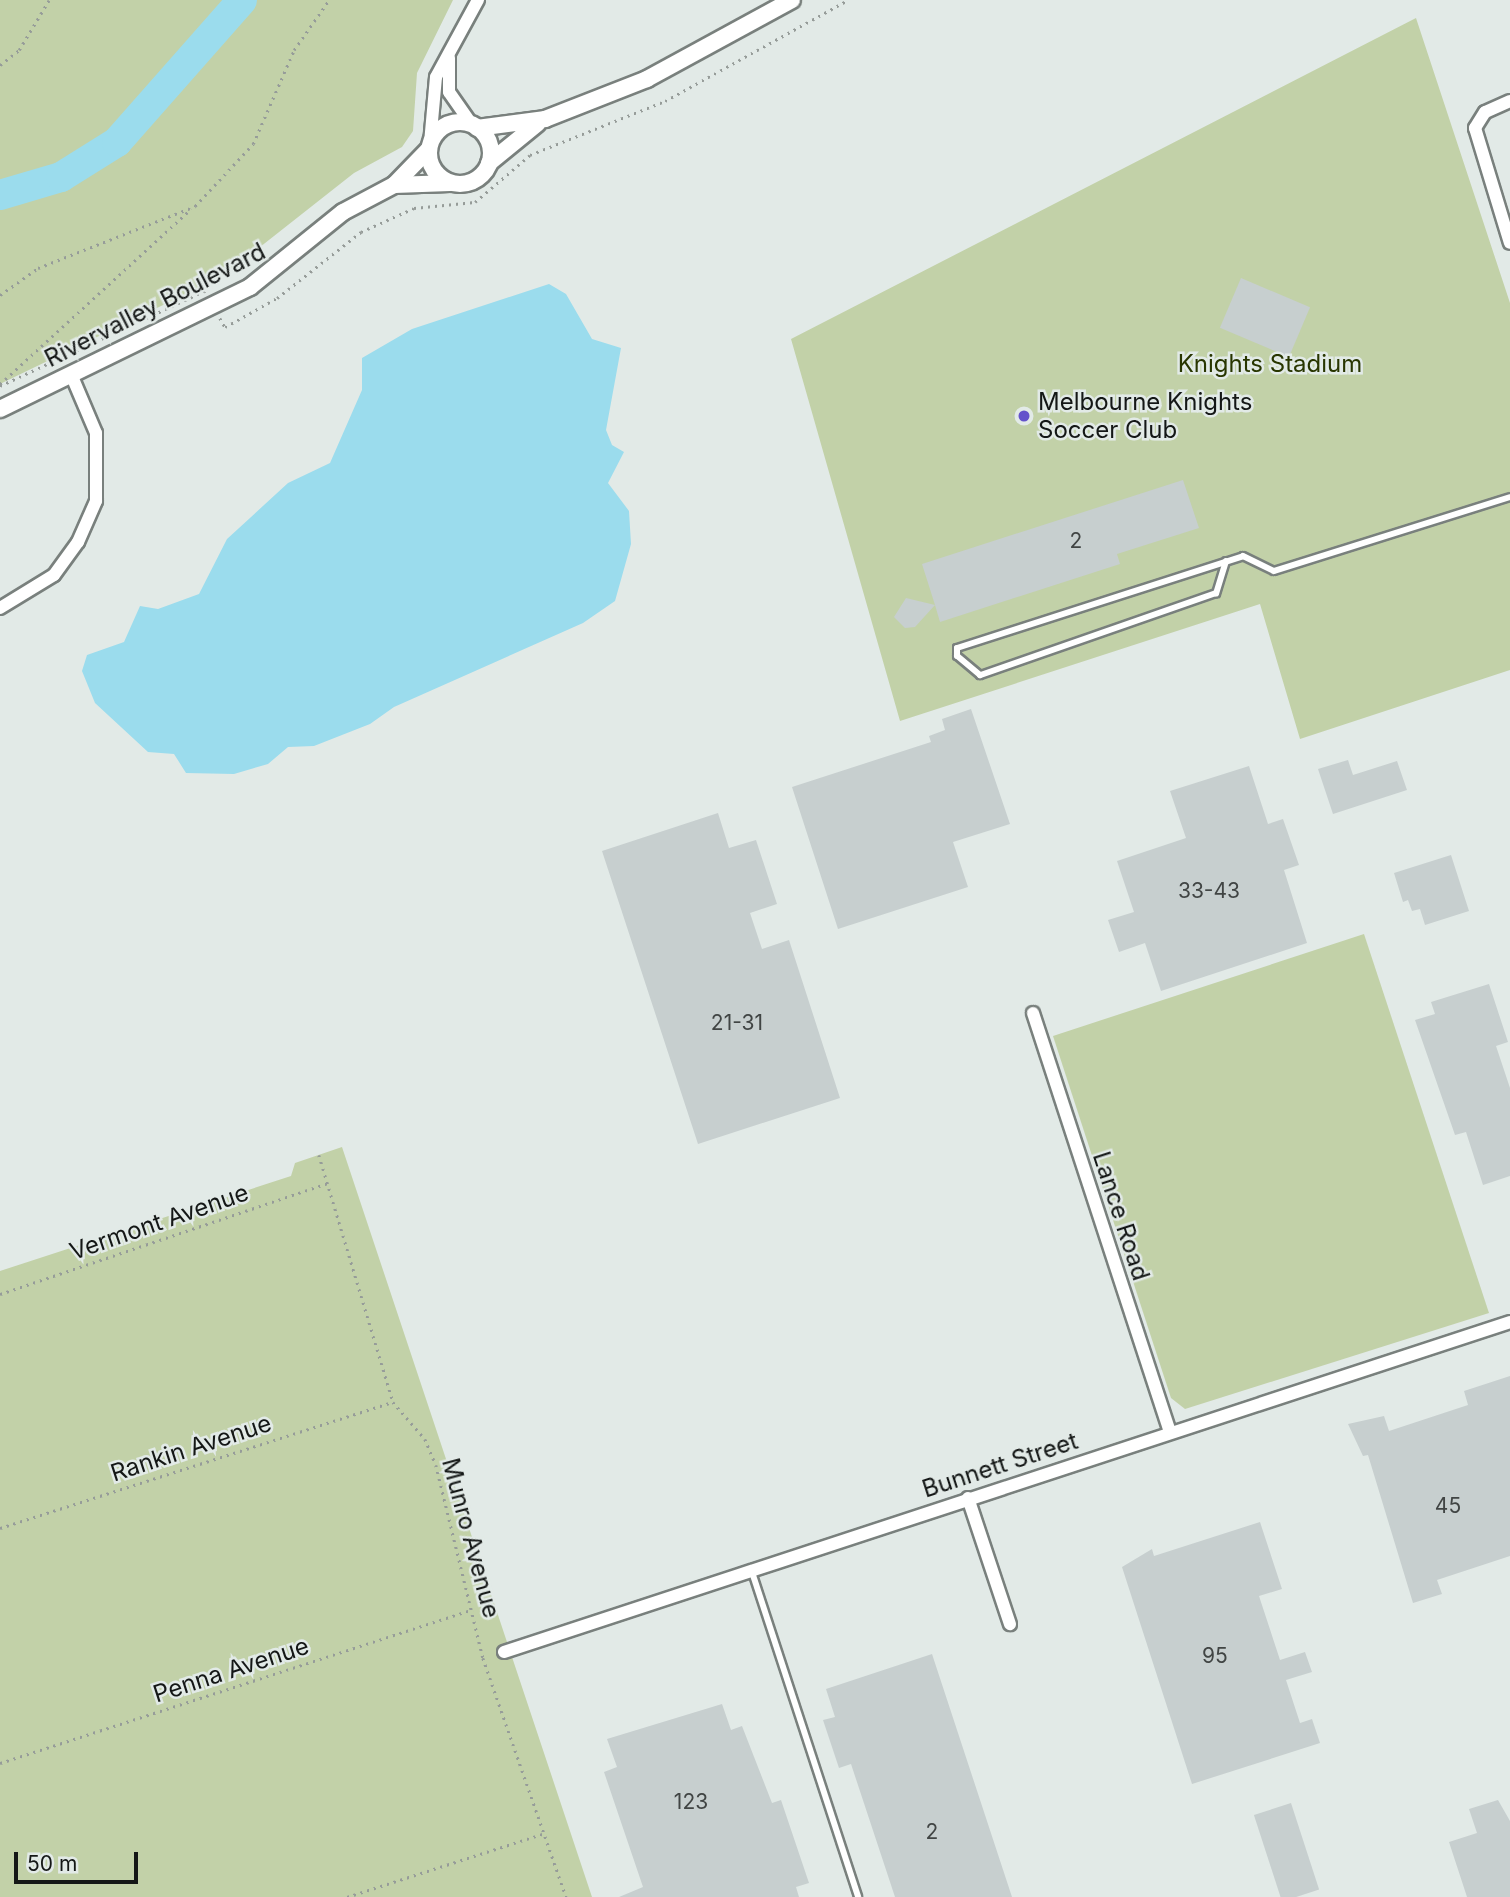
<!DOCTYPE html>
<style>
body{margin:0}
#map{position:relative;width:1510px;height:1897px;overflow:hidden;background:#e2eae7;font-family:Inter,sans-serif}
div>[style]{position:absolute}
.green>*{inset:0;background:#c2d1a8}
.water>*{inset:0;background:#9bdced}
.river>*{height:30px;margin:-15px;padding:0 15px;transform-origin:15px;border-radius:15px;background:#9bdced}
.building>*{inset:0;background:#c7cfcf;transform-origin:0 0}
.path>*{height:2.5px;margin-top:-1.25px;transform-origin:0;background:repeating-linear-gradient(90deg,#969c99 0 2px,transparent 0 7px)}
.roads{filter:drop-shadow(2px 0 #79807d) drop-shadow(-2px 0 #79807d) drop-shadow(0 2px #79807d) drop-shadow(0 -2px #79807d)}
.service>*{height:6px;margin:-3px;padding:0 3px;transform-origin:3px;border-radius:3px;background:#fff}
.minor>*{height:12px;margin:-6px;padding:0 6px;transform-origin:6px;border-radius:6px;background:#fff}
.tertiary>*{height:16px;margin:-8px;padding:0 8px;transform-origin:8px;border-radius:8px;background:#fff}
.tertiary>.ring{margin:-8px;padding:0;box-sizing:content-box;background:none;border:16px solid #fff;border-radius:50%}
.dots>*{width:19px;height:19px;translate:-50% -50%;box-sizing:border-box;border:4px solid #e2eae7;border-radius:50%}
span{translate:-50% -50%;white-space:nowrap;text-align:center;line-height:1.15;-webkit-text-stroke:5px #e2eae7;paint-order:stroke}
.number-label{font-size:21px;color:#414544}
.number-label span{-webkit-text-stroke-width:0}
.street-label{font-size:24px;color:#141716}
.park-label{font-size:24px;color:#283600}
.poi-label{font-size:24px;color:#141716}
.left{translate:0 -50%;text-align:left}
.scale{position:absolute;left:14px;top:1852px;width:124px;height:32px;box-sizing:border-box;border:4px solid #141716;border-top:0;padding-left:9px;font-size:21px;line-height:24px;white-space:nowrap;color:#141716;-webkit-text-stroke:5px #e2eae7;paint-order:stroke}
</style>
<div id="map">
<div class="green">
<i style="clip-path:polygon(0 0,453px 0,417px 73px,413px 131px,402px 147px,354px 173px,223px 276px,0 384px)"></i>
<i style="clip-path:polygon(1416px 18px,1510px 303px,1510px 670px,1300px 739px,1260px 604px,900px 721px,791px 339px)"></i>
<i style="clip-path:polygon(1364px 934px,1489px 1313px,1185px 1409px,1171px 1398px,1053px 1036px)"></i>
<i style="clip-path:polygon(342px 1147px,592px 1897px,0 1897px,0 1271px,291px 1176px,295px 1163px)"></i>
</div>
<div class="water">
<i style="clip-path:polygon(549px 284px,566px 294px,592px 339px,621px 348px,606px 430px,612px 445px,624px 452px,608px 483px,629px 511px,631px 544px,615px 601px,583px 623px,394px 707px,370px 724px,314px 746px,288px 747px,268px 764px,234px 774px,186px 773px,174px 754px,148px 752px,95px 703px,82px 671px,87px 655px,124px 642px,140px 606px,158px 609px,199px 594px,227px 539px,288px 483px,330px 463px,362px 390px,362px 358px,412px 329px)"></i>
</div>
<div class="river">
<i style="left:0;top:195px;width:64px;rotate:-16.4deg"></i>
<i style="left:61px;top:177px;width:66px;rotate:-32deg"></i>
<i style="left:117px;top:142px;width:189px;rotate:-48.6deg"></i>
</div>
<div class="building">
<i style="left:1241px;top:278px;width:75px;height:54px;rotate:23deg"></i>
<i style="clip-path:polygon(1183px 480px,1199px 528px,1117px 554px,1120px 564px,940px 622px,935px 605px,915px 627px,905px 628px,894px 617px,906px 598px,935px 605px,922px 564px)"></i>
<i style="clip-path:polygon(971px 709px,1010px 824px,953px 842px,968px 887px,838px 929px,792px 787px,931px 742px,929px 736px,945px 730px,942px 719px)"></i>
<i style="clip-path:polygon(1348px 760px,1353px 775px,1397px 761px,1407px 790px,1333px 814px,1318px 769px)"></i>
<i style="clip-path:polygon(1249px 766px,1268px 824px,1283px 819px,1299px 865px,1284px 870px,1307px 943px,1161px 991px,1145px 943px,1119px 952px,1108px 920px,1134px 912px,1117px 861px,1186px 838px,1170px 791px)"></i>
<i style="clip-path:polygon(718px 813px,729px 848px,756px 840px,777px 904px,750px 913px,762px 949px,789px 940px,840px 1098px,698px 1144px,602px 851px)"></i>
<i style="clip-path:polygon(1451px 855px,1469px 911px,1425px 925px,1420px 909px,1412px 911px,1408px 900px,1403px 902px,1394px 873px)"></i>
<i style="clip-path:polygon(1489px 984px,1508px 1042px,1496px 1046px,1510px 1088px,1510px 1176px,1483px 1185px,1466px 1132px,1455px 1135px,1415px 1020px,1435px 1014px,1431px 1002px)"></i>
<i style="clip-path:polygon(1510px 1376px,1510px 1556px,1437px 1580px,1442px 1594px,1413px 1603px,1368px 1455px,1363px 1456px,1348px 1424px,1384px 1416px,1389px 1431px,1468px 1405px,1464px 1391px)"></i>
<i style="clip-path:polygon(1260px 1522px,1282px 1589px,1259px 1596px,1280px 1660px,1305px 1652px,1312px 1672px,1286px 1680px,1300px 1723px,1312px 1719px,1320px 1743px,1192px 1784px,1122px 1567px,1152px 1549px,1154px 1556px)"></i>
<i style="clip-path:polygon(932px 1654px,1012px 1897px,895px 1897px,851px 1764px,839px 1768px,823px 1720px,835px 1717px,826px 1689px)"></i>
<i style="clip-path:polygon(722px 1704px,731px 1730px,742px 1726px,772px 1803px,781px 1800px,809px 1883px,796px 1887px,799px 1897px,619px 1897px,643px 1887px,604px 1772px,617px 1767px,607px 1739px)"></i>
<i style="clip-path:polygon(1498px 1800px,1510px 1821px,1510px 1897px,1467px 1897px,1449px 1842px,1477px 1833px,1469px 1809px)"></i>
<i style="left:1291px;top:1803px;width:91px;height:39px;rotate:72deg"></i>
</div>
<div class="path">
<i style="left:0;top:65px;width:24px;rotate:-38deg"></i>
<i style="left:19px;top:50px;width:58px;rotate:-59deg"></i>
<i style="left:0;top:295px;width:47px;rotate:-35.4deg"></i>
<i style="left:38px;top:268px;width:169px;rotate:-21.5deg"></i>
<i style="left:195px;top:206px;width:85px;rotate:-46.9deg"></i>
<i style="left:253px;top:144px;width:103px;rotate:-66.4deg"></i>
<i style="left:294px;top:50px;width:61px;rotate:-55deg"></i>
<i style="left:220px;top:318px;width:10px;rotate:61deg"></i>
<i style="left:225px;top:327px;width:60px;rotate:-29.1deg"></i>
<i style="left:277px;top:298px;width:107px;rotate:-38.2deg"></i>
<i style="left:361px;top:232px;width:58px;rotate:-24.4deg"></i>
<i style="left:414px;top:208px;width:61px;rotate:-5.6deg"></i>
<i style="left:475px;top:202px;width:72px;rotate:-40.5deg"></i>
<i style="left:530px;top:155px;width:145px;rotate:-21.8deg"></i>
<i style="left:665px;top:101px;width:209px;rotate:-28.9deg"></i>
<i style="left:0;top:384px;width:259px;rotate:-42.5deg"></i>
<i style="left:0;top:386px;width:228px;rotate:-24.9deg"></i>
<i style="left:319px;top:1155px;width:258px;rotate:73.3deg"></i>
<i style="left:393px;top:1402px;width:49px;rotate:49.1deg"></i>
<i style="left:425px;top:1439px;width:28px;rotate:67deg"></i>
<i style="left:436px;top:1465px;width:199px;rotate:76.3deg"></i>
<i style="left:483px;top:1658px;width:253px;rotate:70.8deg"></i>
<i style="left:0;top:1294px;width:346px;rotate:-18.7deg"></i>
<i style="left:0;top:1528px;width:413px;rotate:-17.8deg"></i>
<i style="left:0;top:1763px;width:497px;rotate:-18deg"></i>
<i style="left:347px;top:1897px;width:208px;rotate:-17.9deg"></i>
</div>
<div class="roads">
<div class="service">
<i style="left:1226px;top:561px;width:34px;rotate:107deg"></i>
<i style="left:1216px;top:593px;width:250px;rotate:160.8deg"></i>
<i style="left:980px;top:675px;width:30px;rotate:-140deg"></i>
<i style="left:957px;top:656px;width:8px;rotate:-90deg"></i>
<i style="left:957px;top:648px;width:300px;rotate:-17.8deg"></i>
<i style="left:1243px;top:556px;width:34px;rotate:26deg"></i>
<i style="left:1274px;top:571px;width:247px;rotate:-17.4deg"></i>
<i style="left:751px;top:1569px;width:345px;rotate:71.9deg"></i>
</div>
<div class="minor">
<i style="left:449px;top:58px;width:34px;rotate:90deg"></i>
<i style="left:449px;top:92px;width:39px;rotate:55deg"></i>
<i style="left:1510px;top:101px;width:27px;rotate:156deg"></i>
<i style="left:1485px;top:112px;width:19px;rotate:122deg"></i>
<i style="left:1475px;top:128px;width:120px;rotate:73.1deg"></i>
<i style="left:430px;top:143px;width:66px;rotate:-84.8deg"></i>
<i style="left:436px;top:77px;width:88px;rotate:-61.4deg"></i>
<i style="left:0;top:608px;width:63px;rotate:-31.4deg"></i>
<i style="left:54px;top:575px;width:41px;rotate:-54deg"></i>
<i style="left:78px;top:542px;width:45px;rotate:-66.3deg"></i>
<i style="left:96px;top:501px;width:68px;rotate:-90deg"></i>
<i style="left:96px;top:433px;width:64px;rotate:-113deg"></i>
<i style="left:1033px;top:1013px;width:440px;rotate:71.9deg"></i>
<i style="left:968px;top:1498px;width:133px;rotate:71.6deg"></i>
<i style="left:504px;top:1652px;width:1059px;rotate:-18.16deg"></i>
</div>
<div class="tertiary">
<i class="ring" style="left:429px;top:122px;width:46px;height:46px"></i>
<i style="left:477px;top:128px;width:69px;rotate:-7.5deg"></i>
<i style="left:545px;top:119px;width:110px;rotate:-21.4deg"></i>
<i style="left:647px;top:79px;width:165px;rotate:-28.6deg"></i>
<i style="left:489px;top:163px;width:62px;rotate:-39.1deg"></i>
<i style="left:394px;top:185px;width:56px;rotate:-2deg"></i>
<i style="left:0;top:409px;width:278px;rotate:-26deg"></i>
<i style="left:250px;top:287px;width:119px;rotate:-38.9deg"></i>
<i style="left:343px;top:212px;width:58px;rotate:-27.9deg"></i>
<i style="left:394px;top:185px;width:50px;rotate:-45.8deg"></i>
</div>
</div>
<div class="dots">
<i style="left:1024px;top:416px;background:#6452cb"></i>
</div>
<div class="number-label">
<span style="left:1076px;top:541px">2</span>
<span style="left:1209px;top:891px">33-43</span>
<span style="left:737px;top:1023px">21-31</span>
<span style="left:1448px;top:1506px">45</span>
<span style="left:1215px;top:1656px">95</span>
<span style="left:691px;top:1802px">123</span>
<span style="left:932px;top:1832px">2</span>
</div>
<div class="street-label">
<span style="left:155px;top:305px;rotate:-27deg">Rivervalley Boulevard</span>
<span style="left:1121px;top:1216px;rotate:72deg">Lance Road</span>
<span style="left:159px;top:1222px;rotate:-19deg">Vermont Avenue</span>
<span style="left:191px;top:1448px;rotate:-18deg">Rankin Avenue</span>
<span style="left:1000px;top:1465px;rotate:-18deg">Bunnett Street</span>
<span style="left:471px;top:1538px;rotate:75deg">Munro Avenue</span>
<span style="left:231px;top:1670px;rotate:-18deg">Penna Avenue</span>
</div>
<div class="park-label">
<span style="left:1270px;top:364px">Knights Stadium</span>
</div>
<div class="poi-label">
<span class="left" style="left:1038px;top:416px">Melbourne Knights<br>Soccer Club</span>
</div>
<div class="scale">50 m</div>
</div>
